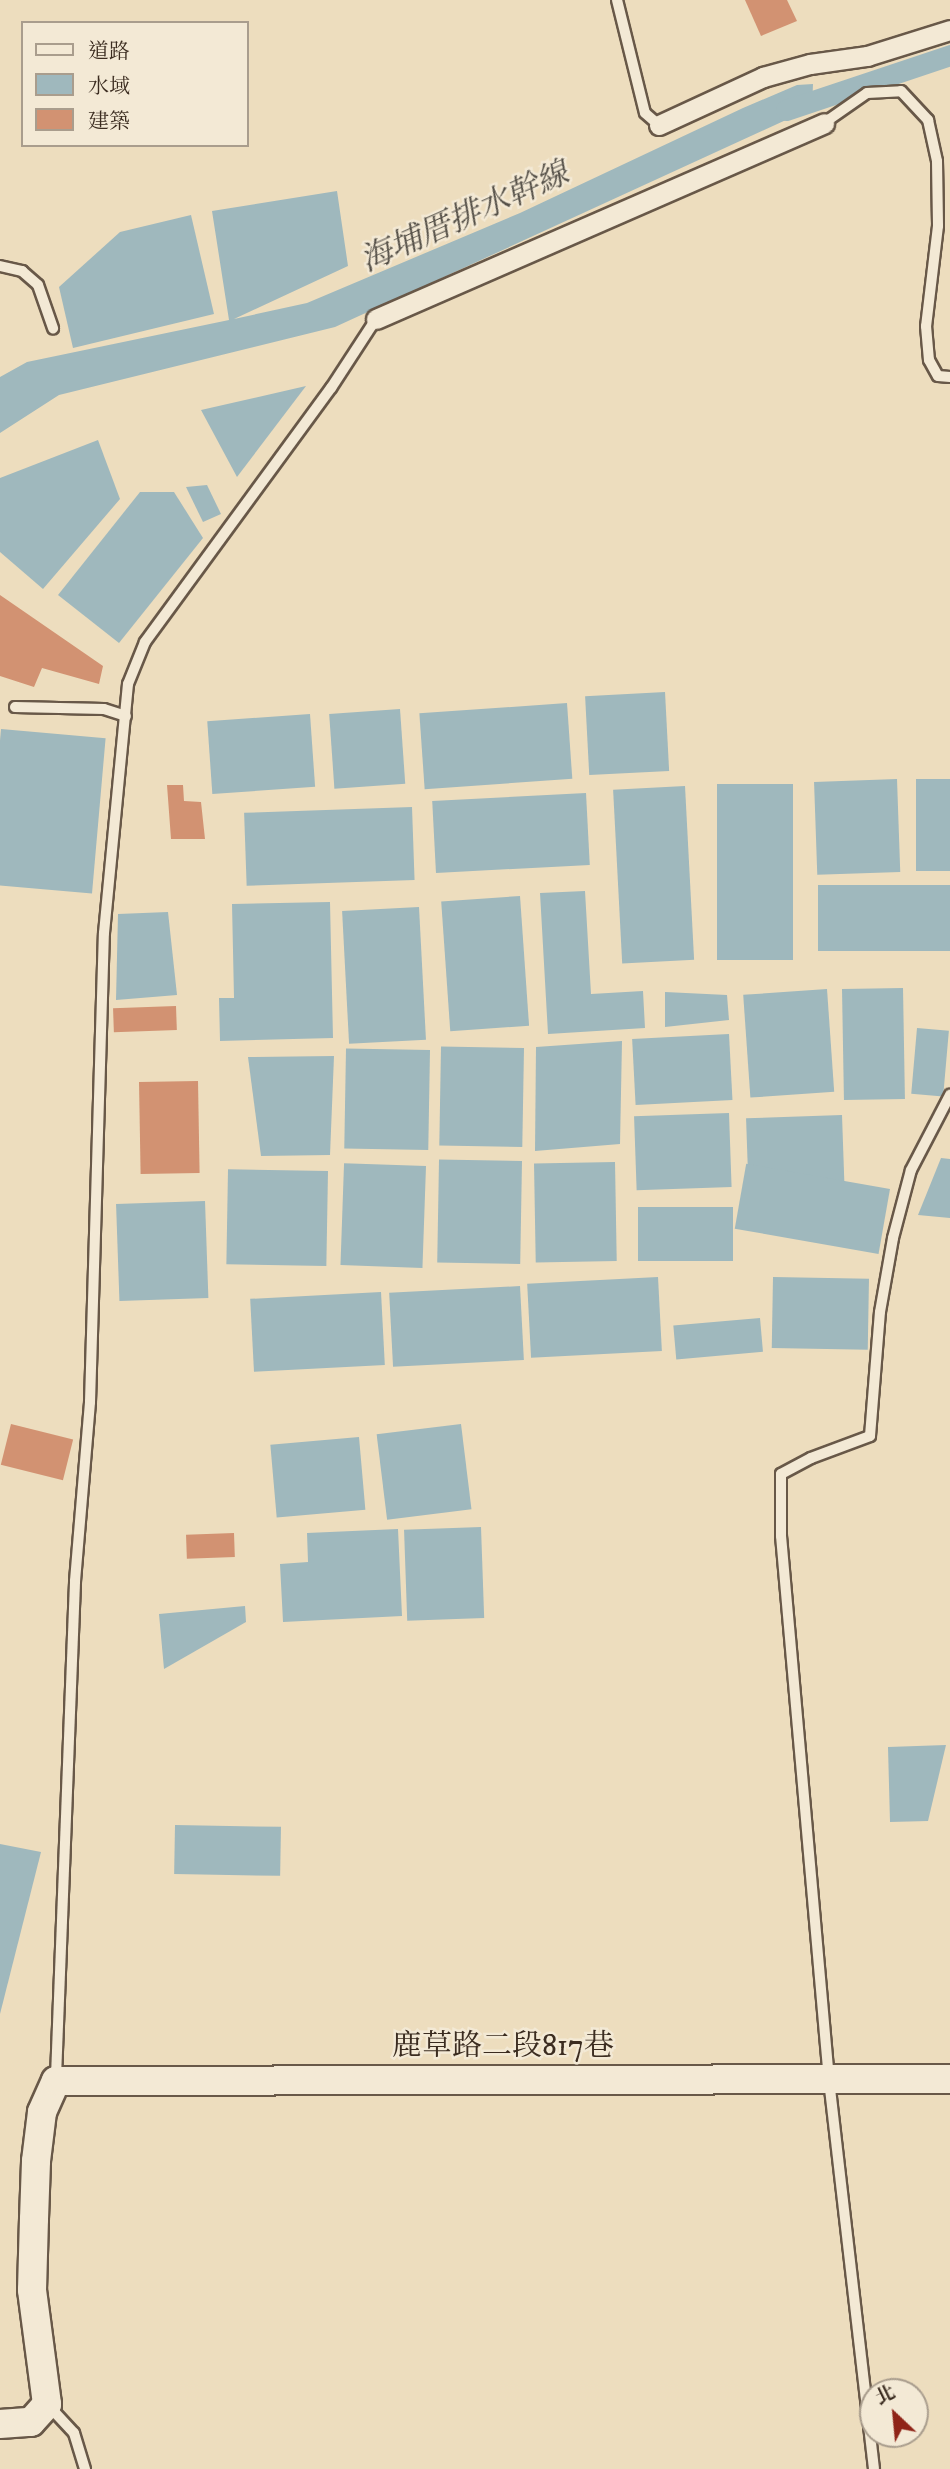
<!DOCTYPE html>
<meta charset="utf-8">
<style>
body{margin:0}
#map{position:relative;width:950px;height:2469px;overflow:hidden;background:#edddbe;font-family:"IM FELL DW Pica","Noto Serif TC",serif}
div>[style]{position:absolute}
.water>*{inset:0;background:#9fb8bd;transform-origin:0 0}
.canal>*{height:21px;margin:-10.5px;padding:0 10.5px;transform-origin:10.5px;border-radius:10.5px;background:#9fb8bd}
.building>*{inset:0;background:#d29272;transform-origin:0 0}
.roads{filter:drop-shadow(2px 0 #685848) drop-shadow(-2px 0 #685848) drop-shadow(0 2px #685848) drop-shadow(0 -2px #685848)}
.lane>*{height:10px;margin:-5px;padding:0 5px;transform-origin:5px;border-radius:5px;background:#f3e9d5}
.street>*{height:19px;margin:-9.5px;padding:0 9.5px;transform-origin:9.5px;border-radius:9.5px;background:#f3e9d5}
.secondary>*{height:28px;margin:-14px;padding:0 14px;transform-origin:14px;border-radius:14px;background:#f3e9d5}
span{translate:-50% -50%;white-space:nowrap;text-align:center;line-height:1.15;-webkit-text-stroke:5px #f3e9d5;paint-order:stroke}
.street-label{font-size:30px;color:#3b2c20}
.water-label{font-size:32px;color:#544f47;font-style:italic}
.legend{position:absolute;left:21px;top:21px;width:228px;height:126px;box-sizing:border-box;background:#f3e9d5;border:2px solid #a99d8d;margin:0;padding:9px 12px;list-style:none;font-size:21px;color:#3b2c20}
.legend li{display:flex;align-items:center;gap:14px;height:35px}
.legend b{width:35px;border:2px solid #a99d8d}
.north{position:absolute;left:859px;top:2378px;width:70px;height:70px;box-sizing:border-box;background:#f3e9d5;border:2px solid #a99d8d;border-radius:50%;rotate:334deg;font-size:19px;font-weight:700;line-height:28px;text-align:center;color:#3b2c20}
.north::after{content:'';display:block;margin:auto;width:24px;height:32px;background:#8f2418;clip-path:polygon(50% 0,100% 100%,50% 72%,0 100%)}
</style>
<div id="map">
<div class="water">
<i style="clip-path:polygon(813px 84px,812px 108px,335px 327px,59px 395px,0 433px,0 377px,27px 362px,229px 320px,212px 211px,337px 191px,348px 266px,234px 319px,307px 303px,520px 213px,743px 108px,797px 85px)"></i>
<i style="clip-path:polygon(191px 215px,214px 314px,73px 348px,59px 287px,120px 232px)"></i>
<i style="clip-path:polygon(306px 386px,237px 477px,201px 410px)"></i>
<i style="clip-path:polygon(98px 440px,120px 499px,43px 589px,0 552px,0 478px)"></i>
<i style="clip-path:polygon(207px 485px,221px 514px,203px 522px,186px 487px)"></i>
<i style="clip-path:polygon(140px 492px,174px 492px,203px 538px,119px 643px,58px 595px)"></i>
<i style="left:665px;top:692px;width:79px;height:80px;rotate:87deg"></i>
<i style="left:567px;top:703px;width:76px;height:148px;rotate:86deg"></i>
<i style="left:400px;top:709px;width:75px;height:71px;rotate:86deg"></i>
<i style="left:310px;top:714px;width:73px;height:103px;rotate:86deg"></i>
<i style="left:1px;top:729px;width:105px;height:156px;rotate:5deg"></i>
<i style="left:897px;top:779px;width:93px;height:83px;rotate:88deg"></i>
<i style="left:950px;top:779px;width:92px;height:34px;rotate:90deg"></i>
<i style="left:793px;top:784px;width:176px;height:76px;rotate:90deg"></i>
<i style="left:685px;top:786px;width:174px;height:72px;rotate:87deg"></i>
<i style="left:586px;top:793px;width:72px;height:154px;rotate:87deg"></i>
<i style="left:412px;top:807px;width:73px;height:168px;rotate:88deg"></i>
<i style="left:950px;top:885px;width:66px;height:132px;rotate:90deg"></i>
<i style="clip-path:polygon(585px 891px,591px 994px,643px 991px,645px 1028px,548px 1034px,540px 893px)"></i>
<i style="left:520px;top:896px;width:130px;height:79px;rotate:86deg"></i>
<i style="clip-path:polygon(330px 902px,333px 1038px,220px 1041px,219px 998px,234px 998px,232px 904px)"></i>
<i style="left:419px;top:907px;width:133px;height:77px;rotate:87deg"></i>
<i style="clip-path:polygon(168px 912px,177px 995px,116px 1000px,118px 914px)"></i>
<i style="left:903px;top:988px;width:111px;height:61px;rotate:89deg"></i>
<i style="left:827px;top:989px;width:103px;height:84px;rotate:86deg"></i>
<i style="clip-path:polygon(665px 992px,727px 995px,729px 1020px,665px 1027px)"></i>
<i style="left:917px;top:1028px;width:32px;height:66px;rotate:5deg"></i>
<i style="left:729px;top:1034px;width:66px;height:97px;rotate:87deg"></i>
<i style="clip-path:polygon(622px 1041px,620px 1144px,535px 1151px,536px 1047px)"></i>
<i style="left:524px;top:1048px;width:99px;height:83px;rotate:91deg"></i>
<i style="left:430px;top:1050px;width:100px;height:84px;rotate:91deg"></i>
<i style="clip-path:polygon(334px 1056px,330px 1155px,261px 1156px,248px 1057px)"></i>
<i style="left:729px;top:1113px;width:74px;height:95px;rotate:88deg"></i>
<i style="left:842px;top:1115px;width:70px;height:96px;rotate:88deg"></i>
<i style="clip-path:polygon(941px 1158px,950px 1159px,950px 1218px,918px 1215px)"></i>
<i style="left:522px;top:1161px;width:103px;height:83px;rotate:91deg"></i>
<i style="left:615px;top:1162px;width:99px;height:81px;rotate:89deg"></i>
<i style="left:426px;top:1166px;width:102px;height:82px;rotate:92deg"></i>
<i style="left:328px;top:1171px;width:95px;height:100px;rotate:91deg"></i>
<i style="left:890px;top:1189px;width:66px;height:146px;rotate:100deg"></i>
<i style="left:205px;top:1201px;width:97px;height:89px;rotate:88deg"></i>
<i style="left:733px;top:1207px;width:54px;height:95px;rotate:90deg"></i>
<i style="left:658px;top:1277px;width:74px;height:131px;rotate:87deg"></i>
<i style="left:773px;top:1277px;width:96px;height:71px;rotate:1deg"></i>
<i style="left:520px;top:1286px;width:74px;height:131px;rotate:87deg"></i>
<i style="left:381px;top:1292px;width:73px;height:131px;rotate:87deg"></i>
<i style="left:760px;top:1318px;width:34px;height:87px;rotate:85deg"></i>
<i style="left:461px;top:1424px;width:86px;height:85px;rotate:83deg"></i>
<i style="left:359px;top:1437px;width:73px;height:89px;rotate:85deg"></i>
<i style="left:481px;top:1527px;width:91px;height:77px;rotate:88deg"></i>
<i style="clip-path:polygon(398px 1529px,402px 1616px,283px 1622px,280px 1564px,308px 1562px,307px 1533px)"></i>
<i style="clip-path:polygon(245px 1606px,246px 1622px,164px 1669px,159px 1614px)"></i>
<i style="clip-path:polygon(946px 1745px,928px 1821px,890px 1822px,888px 1747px)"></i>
<i style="left:175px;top:1825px;width:106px;height:49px;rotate:1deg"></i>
<i style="clip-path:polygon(0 1844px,41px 1852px,0 2014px)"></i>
</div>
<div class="canal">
<i style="left:786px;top:110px;width:173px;rotate:-18.5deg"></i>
</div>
<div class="building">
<i style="clip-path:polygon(745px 0,787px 0,797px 21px,761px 36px)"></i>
<i style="clip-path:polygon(0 595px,103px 666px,99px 684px,42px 668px,34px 687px,0 676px)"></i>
<i style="clip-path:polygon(167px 785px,183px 785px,184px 801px,201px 802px,205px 839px,171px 839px)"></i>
<i style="left:176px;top:1006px;width:24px;height:63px;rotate:88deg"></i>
<i style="left:198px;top:1081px;width:92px;height:59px;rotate:89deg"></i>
<i style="left:11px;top:1424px;width:64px;height:42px;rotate:14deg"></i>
<i style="left:234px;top:1533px;width:24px;height:48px;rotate:88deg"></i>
</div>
<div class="roads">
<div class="lane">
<i style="left:617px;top:0;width:116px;rotate:76.1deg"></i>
<i style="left:645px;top:113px;width:18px;rotate:41deg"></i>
<i style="left:824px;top:123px;width:52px;rotate:-34.9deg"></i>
<i style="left:867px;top:93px;width:34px;rotate:-3deg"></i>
<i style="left:901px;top:91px;width:40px;rotate:47deg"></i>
<i style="left:928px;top:120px;width:42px;rotate:77.6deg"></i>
<i style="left:937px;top:161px;width:65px;rotate:89.1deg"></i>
<i style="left:938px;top:226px;width:101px;rotate:96.8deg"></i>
<i style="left:926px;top:326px;width:34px;rotate:85deg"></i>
<i style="left:929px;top:360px;width:18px;rotate:61deg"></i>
<i style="left:938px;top:376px;width:12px;rotate:5deg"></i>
<i style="left:0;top:266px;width:23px;rotate:13deg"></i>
<i style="left:22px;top:271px;width:21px;rotate:41deg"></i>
<i style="left:38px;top:285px;width:46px;rotate:70.8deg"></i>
<i style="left:15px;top:707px;width:89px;rotate:1.3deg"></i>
<i style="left:104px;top:709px;width:23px;rotate:18deg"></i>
<i style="left:56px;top:2077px;width:496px;rotate:-87.8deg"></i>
<i style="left:75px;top:1581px;width:180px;rotate:-85.2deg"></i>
<i style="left:90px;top:1402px;width:469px;rotate:-88.3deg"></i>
<i style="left:104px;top:933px;width:250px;rotate:-84.5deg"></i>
<i style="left:128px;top:684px;width:45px;rotate:-68deg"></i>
<i style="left:145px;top:642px;width:315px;rotate:-53.8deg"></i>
<i style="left:331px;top:388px;width:82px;rotate:-56.9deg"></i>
<i style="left:48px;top:2405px;width:38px;rotate:47deg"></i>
<i style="left:74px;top:2433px;width:38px;rotate:73deg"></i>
<i style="left:874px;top:2469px;width:392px;rotate:-96.6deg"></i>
<i style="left:829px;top:2080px;width:546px;rotate:-95.04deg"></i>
<i style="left:781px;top:1536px;width:62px;rotate:-90deg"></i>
<i style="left:781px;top:1474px;width:34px;rotate:-28deg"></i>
<i style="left:811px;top:1458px;width:63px;rotate:-20.4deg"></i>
<i style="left:870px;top:1436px;width:124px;rotate:-85.4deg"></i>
<i style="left:880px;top:1312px;width:75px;rotate:-80deg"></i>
<i style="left:893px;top:1238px;width:70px;rotate:-75.2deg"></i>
<i style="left:911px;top:1170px;width:85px;rotate:-62.5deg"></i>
</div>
<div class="street">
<i style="left:659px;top:125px;width:115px;rotate:-24.8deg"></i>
<i style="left:763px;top:77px;width:49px;rotate:-15.5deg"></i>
<i style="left:810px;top:64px;width:58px;rotate:-8deg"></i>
<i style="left:867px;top:56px;width:87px;rotate:-17.4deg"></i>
<i style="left:376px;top:319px;width:489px;rotate:-23.6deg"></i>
</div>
<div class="secondary">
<i style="left:0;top:2424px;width:31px;rotate:-4deg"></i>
<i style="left:31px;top:2422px;width:24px;rotate:-48deg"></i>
<i style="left:47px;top:2404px;width:115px;rotate:-97.5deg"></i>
<i style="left:32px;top:2290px;width:71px;rotate:-88.4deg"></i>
<i style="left:34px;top:2219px;width:58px;rotate:-88deg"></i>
<i style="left:36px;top:2161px;width:49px;rotate:-83deg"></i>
<i style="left:42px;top:2112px;width:34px;rotate:-66deg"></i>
<i style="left:56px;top:2081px;width:894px;rotate:-0.13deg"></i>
</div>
</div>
<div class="street-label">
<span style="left:503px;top:2047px">鹿草路二段817巷</span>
</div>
<div class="water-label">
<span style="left:465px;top:218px;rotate:-24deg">海埔厝排水幹線</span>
</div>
<ul class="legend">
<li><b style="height:9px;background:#f3e9d5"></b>道路</li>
<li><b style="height:19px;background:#9fb8bd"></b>水域</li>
<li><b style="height:19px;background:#d29272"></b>建築</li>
</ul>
<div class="north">北</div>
</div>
